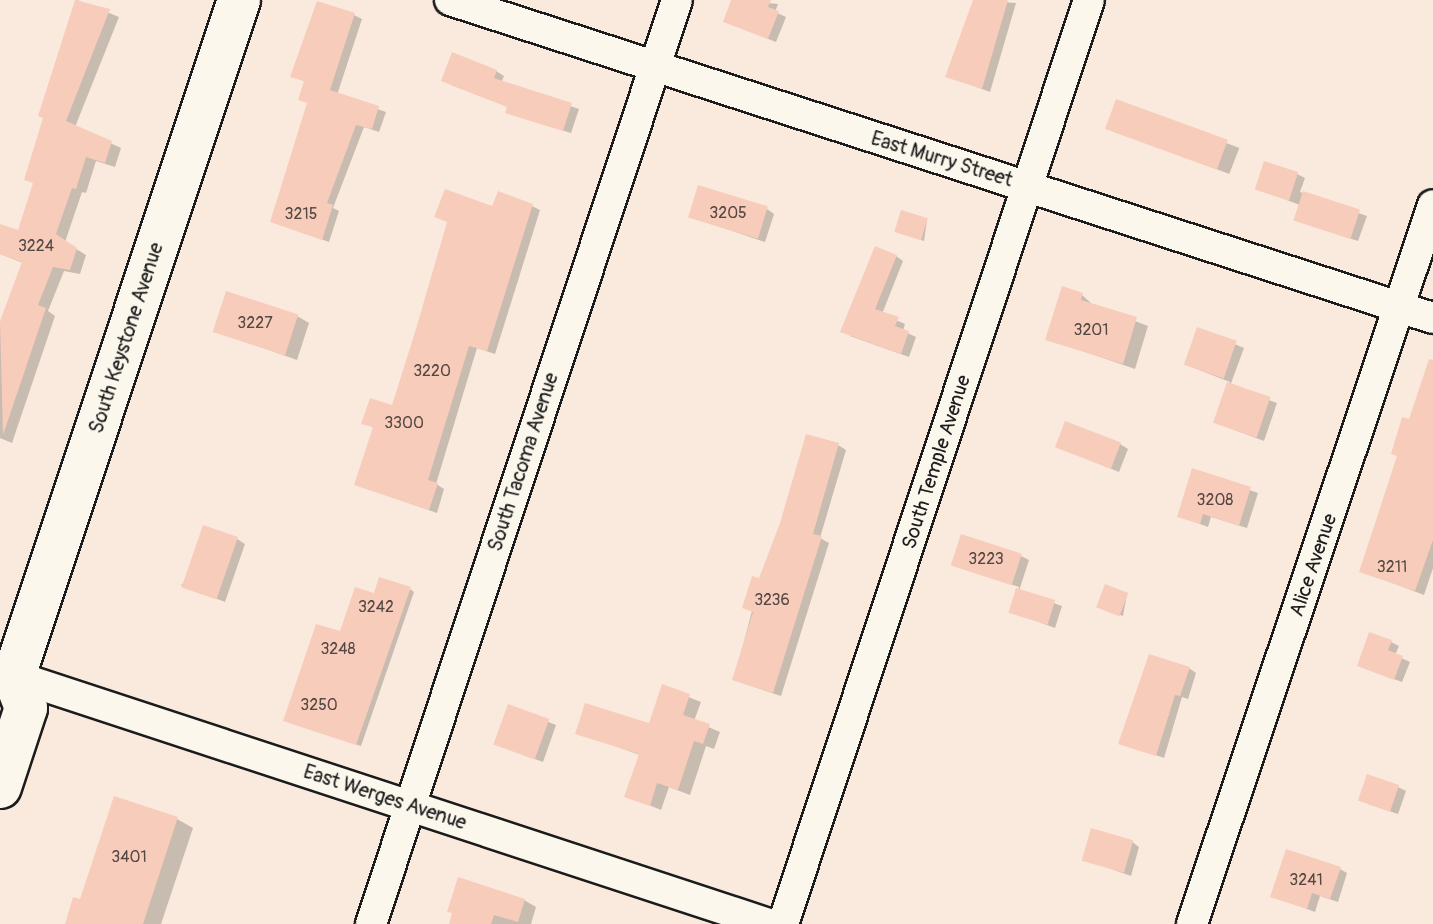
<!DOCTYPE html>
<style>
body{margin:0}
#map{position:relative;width:1433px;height:924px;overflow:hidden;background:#faeadd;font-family:Pangolin,sans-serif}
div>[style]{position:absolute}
.shadow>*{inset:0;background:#0003;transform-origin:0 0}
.building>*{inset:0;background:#f8ccba;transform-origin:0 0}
.roads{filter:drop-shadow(2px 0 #1c1c1c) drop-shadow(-2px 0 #1c1c1c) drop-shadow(0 2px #1c1c1c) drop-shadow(0 -2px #1c1c1c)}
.minor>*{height:30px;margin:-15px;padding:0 15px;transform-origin:15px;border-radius:15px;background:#fbf7ec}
.secondary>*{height:42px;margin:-21px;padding:0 21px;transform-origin:21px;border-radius:21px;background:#fbf7ec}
span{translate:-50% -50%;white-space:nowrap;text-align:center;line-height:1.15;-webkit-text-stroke:6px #fbf7ec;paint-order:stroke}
.number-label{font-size:16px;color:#534844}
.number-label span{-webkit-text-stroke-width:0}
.street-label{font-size:20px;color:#1c1c1c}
</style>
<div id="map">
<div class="shadow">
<i style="clip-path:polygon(77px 0,119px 17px,75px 127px,121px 148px,115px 167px,96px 161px,86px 193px,82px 192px,65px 242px,86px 255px,80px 274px,64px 271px,48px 311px,55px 316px,12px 443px,0 438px,0 326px,23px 263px,0 254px,0 235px,20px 233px,35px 184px,26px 179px,45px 119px,40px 116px)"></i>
<i style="clip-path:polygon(733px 0,778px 4px,775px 12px,786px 17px,776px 42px,733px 25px)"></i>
<i style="clip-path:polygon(976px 0,1016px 3px,990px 92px,948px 76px)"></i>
<i style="clip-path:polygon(354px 15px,362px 19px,337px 95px,386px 112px,379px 132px,364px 127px,333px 208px,339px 211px,329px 242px,272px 221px,309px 104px,306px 82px,292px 76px)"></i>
<i style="clip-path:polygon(496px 71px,504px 76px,501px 83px,579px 109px,571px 133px,516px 116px,509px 107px,451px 85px)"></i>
<i style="left:1117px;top:101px;width:131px;height:28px;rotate:21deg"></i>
<i style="clip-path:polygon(1297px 174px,1305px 178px,1300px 192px,1367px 216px,1358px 241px,1303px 223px,1300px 205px,1257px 189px)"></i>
<i style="clip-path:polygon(532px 206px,540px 210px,495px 354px,477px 348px,436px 484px,444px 489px,437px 513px,357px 485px,374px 428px,364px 423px,393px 407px,493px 209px)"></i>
<i style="clip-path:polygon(767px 209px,774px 214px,765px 242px,691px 217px)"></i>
<i style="clip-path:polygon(927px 220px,924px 241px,900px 233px)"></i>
<i style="clip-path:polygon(896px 256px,903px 261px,882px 314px,905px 324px,903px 331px,916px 337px,909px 357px,850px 336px)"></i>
<i style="clip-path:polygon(1082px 295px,1093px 305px,1148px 326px,1135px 369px,1048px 339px)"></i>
<i style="clip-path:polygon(297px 316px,309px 323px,297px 360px,215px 331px)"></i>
<i style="clip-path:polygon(1198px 329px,1244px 348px,1230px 386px,1277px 403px,1264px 441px,1216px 423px,1230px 382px,1194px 368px)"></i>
<i style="clip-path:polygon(1433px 374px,1433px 568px,1424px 595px,1361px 571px,1411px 422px)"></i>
<i style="clip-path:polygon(1120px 444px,1128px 449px,1119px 472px,1057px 447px)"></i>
<i style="clip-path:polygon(838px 445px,846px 450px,820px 538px,829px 543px,781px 696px,742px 683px,734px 679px,760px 581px)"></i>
<i style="clip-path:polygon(1194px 471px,1258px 493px,1247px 528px,1211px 517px,1208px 527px,1179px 516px)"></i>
<i style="clip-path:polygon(237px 539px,245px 544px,225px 602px,181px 585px)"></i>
<i style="clip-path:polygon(1021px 556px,1029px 560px,1019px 591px,1062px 606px,1055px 628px,1011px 612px,1019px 587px,953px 564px)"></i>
<i style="clip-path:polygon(410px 589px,414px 592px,361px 746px,290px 723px,341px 634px,375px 596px)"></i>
<i style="clip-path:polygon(1127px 594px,1123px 616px,1101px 608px)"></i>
<i style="clip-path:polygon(1391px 642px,1399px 646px,1395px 655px,1410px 662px,1402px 682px,1367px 669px)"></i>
<i style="clip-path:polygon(1189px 668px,1196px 673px,1188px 699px,1182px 697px,1164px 758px,1121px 743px)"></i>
<i style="clip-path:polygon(663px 687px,701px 702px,694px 721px,720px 732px,714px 749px,706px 746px,690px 795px,669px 787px,661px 810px,627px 796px,640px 755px,578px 733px,650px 726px)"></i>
<i style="clip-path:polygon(509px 706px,556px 725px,543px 762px,503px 747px)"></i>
<i style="clip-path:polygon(1398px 787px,1406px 791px,1398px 814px,1368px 804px)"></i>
<i style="clip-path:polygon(177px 819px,193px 828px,161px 924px,67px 924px,81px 901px)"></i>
<i style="clip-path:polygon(1132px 842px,1139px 847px,1131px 876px,1083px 859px)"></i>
<i style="clip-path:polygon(1340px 869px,1347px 873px,1338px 902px,1320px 896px,1315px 912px,1273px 896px)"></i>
<i style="clip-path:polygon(524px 900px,536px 907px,531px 924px,451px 924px)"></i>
</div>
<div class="building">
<i style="clip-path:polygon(75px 0,110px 9px,66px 121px,112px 141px,105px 163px,86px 157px,76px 189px,72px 188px,56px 234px,77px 248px,70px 270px,53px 267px,38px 305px,46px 308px,3px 435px,0 321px,22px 262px,0 254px,0 224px,18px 230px,33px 183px,24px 180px,43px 118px,38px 116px)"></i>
<i style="clip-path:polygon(731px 0,771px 0,768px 7px,779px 11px,768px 39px,723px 22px)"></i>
<i style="clip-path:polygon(973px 0,1008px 0,982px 89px,945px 77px)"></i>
<i style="clip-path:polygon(317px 1px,355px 13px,330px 90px,379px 106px,372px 129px,356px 125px,327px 203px,333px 205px,322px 240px,270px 222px,307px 103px,298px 100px,304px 81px,290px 77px)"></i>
<i style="clip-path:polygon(452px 52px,497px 70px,494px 78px,572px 103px,563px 131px,505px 113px,507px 107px,441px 81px)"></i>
<i style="left:1116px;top:99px;width:119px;height:32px;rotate:20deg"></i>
<i style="left:1264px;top:161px;width:36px;height:30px;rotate:18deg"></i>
<i style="left:698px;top:185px;width:73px;height:34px;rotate:17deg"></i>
<i style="clip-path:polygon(445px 189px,492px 206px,498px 191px,533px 204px,487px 351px,469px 346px,428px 480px,438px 483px,429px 510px,354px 485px,373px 427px,361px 424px,370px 398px,392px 405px,416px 329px,447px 222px,434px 217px)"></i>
<i style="left:1303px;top:191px;width:60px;height:31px;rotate:18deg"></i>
<i style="left:901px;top:210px;width:28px;height:23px;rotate:17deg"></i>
<i style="clip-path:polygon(875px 246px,897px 255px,875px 309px,899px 317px,895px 326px,909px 331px,901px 354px,840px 332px)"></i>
<i style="clip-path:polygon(1062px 286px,1083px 293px,1081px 300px,1137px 317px,1123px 364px,1045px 340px)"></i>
<i style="left:226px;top:291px;width:76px;height:43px;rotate:18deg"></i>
<i style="left:1197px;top:327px;width:42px;height:40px;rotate:19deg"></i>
<i style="clip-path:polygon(1429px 359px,1433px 360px,1433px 540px,1415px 591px,1359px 572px,1397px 456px,1391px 454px,1402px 417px,1409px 419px)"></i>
<i style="left:1227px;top:382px;width:46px;height:43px;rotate:19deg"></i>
<i style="left:1065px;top:421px;width:60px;height:28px;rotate:21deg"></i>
<i style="clip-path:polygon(806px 434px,839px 443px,813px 534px,822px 536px,773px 693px,732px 680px,753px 612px,742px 608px,752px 576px,759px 578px,780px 523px)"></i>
<i style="clip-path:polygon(1192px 468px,1251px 487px,1239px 526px,1203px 514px,1200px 524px,1177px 517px)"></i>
<i style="left:203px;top:525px;width:37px;height:66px;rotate:19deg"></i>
<i style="left:961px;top:534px;width:64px;height:33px;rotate:18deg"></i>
<i style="clip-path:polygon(379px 577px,411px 587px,356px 745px,283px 721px,316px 624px,340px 631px,355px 587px,374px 593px)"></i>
<i style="left:1105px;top:584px;width:25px;height:25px;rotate:21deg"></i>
<i style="left:1016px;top:588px;width:41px;height:26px;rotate:17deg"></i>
<i style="clip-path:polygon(1369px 632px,1392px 640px,1388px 650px,1403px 656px,1394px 680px,1357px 666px)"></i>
<i style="clip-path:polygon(1149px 654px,1190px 667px,1180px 696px,1175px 695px,1156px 756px,1118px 744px)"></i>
<i style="clip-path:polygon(662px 684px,690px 694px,683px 715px,710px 724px,703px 744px,694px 741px,678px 790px,657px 783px,650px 806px,624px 797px,639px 754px,575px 734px,585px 703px,649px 723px)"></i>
<i style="left:508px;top:704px;width:44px;height:43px;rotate:20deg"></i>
<i style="left:1367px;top:774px;width:34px;height:28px;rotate:19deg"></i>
<i style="clip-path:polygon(114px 796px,178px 817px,143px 924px,65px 924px,73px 897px,80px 899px)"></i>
<i style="left:1091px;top:828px;width:44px;height:34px;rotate:16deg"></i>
<i style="clip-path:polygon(1286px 849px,1341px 867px,1330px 899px,1312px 893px,1307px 909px,1270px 897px)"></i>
<i style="clip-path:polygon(458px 877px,525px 899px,518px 922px,494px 915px,491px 924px,449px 924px,452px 913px,447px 912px)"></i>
</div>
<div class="roads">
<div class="minor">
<i style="left:450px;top:0;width:1033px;rotate:17.93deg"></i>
<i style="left:2px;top:672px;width:807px;rotate:18.19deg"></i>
<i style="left:371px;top:924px;width:973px;rotate:-71.68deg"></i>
<i style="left:783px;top:924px;width:973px;rotate:-71.68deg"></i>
<i style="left:1192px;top:924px;width:758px;rotate:-71.47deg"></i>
</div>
<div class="secondary">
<i style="left:0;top:787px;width:83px;rotate:-71.8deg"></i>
<i style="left:26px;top:708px;width:34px;rotate:-111deg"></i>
<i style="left:14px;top:676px;width:712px;rotate:-71.59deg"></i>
</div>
</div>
<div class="number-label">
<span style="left:728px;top:213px">3205</span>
<span style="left:301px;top:214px">3215</span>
<span style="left:36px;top:246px">3224</span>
<span style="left:255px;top:323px">3227</span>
<span style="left:1091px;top:330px">3201</span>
<span style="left:432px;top:371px">3220</span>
<span style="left:404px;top:423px">3300</span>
<span style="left:1215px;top:500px">3208</span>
<span style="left:986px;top:559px">3223</span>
<span style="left:1392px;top:567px">3211</span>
<span style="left:772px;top:600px">3236</span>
<span style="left:376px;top:607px">3242</span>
<span style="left:338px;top:649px">3248</span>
<span style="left:319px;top:705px">3250</span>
<span style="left:129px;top:857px">3401</span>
<span style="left:1306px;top:880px">3241</span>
</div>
<div class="street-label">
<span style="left:942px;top:159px;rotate:17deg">East Murry Street</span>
<span style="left:126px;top:338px;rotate:-72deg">South Keystone Avenue</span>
<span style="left:523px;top:462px;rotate:-72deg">South Tacoma Avenue</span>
<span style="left:936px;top:462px;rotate:-72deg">South Temple Avenue</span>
<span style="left:1313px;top:565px;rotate:-71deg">Alice Avenue</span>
<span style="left:385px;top:797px;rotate:18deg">East Werges Avenue</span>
</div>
</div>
